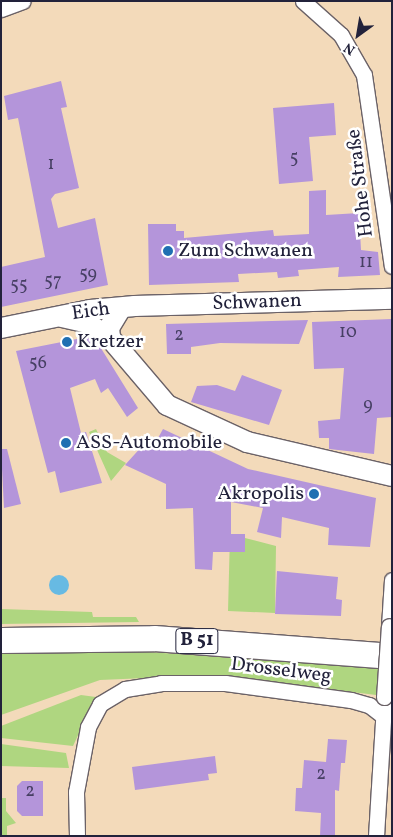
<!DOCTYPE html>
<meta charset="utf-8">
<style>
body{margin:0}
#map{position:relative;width:393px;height:837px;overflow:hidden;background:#f3daba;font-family:Vollkorn,serif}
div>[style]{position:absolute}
.green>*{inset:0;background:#afd680}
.water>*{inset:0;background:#67bae3}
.round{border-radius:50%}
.building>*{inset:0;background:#b495da}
.roads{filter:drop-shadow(1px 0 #6b6267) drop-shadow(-1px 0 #6b6267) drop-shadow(0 1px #6b6267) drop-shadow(0 -1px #6b6267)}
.minor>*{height:15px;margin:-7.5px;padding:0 7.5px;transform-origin:7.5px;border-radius:7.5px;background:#fff}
.tertiary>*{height:20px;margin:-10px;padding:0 10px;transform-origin:10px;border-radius:10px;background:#fff}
.primary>*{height:25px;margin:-12.5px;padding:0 12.5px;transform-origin:12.5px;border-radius:12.5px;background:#fff}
.bridges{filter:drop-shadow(1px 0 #6b6267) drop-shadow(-1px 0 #6b6267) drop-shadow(0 1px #6b6267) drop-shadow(0 -1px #6b6267)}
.minor-bridge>*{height:15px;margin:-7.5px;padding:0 7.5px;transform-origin:7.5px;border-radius:7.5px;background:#fff}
.dots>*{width:14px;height:14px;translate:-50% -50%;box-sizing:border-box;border:2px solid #fff;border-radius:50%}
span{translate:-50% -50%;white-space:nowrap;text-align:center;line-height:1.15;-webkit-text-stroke:5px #fff;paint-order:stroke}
.number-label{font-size:18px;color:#463f63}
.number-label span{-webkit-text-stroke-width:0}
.shield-label span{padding:1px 4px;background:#fff;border:1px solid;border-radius:4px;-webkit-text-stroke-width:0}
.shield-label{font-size:19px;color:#22223b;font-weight:700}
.street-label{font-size:20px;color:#22223b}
.poi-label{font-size:20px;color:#22223b}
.left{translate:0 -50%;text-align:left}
.right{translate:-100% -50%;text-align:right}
.frame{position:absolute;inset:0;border:2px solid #22223b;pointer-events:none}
.north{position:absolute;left:333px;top:10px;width:50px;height:50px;-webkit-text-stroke:4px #fff;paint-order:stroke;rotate:212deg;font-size:14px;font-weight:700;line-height:20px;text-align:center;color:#22223b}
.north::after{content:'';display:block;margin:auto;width:18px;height:22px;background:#22223b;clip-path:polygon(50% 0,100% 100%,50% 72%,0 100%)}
</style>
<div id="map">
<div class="green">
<i style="clip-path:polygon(96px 429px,107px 452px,126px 463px,111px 481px,89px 432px)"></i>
<i style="clip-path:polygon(230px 534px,232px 552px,245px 552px,245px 538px,276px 546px,275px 613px,228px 611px)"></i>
<i style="clip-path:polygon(1px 609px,92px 612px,93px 617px,136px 617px,139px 622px,1px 624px)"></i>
<i style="clip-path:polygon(120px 650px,392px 669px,392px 697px,216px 675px,100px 680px,1px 715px,1px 654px)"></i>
<i style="clip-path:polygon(81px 695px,96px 697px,73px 746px,1px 738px,1px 726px)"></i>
<i style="clip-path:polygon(1px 744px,66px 753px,69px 768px,1px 766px)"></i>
<i style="clip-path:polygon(1px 798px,6px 798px,6px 811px,16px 823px,7px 826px,7px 836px,1px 836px)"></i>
</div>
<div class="water">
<i class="round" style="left:49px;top:575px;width:20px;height:20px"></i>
</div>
<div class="building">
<i style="clip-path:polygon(61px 81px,67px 107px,61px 108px,79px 188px,55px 194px,51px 199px,58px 228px,95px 218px,108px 285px,1px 307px,1px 267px,45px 257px,18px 118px,8px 120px,4px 96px)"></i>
<i style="clip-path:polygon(334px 103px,336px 135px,309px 137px,313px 181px,279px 184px,273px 108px)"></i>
<i style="clip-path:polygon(326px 190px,326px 215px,359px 213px,361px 250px,378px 252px,380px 275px,338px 277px,339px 267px,298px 270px,299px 276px,278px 278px,277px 272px,238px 274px,239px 282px,149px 285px,148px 224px,176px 224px,176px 231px,184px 231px,184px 238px,273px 230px,274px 236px,309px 234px,309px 191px)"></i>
<i style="clip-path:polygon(392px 319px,392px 417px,377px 418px,374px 454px,329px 449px,329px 438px,319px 438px,318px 421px,340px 419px,344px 368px,314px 369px,312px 322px)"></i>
<i style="clip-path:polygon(308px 320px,299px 344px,220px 343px,191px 347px,191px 354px,167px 354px,166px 324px)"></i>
<i style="clip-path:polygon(87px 337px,99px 345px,138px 408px,127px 417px,108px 388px,101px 393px,95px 379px,70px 388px,81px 433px,86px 432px,102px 483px,60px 493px,55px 471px,48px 473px,16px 351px)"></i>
<i style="clip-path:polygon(242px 375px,282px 390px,269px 425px,191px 402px,197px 386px,217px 385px,235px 391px)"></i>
<i style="clip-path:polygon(163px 429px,248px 469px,376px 498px,370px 547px,328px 545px,329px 528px,282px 517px,281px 538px,257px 532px,263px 508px,231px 502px,231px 534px,245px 534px,245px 552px,213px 552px,212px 570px,195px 569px,193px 508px,166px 509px,166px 484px,125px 465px,144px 444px,152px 449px)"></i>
<i style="clip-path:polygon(1px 449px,7px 449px,21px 504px,4px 508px)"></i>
<i style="clip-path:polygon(277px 571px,338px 577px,336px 599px,342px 600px,341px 616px,275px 614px)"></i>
<i style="clip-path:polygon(328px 739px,347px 740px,345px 763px,341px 763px,339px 791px,335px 790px,335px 836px,320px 836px,321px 813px,295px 811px,296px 788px,302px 788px,304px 760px,326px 762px)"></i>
<i style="clip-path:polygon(215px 756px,217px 773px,208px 774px,209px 780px,135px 790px,132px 767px)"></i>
<i style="clip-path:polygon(22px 781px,43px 781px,43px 816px,22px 816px,17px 811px,17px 786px)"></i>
</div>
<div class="roads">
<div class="minor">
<i style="left:303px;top:1px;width:51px;rotate:41.8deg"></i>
<i style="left:341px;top:35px;width:46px;rotate:60.1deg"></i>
<i style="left:364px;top:75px;width:193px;rotate:81.7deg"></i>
<i style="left:1px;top:9px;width:23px;rotate:-20deg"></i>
<i style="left:389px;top:626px;width:46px;rotate:-86.3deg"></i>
<i style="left:77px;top:836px;width:44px;rotate:-91.3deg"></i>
<i style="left:76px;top:792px;width:66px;rotate:-79.5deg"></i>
<i style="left:88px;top:727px;width:26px;rotate:-62deg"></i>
<i style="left:100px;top:704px;width:29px;rotate:-31deg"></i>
<i style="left:125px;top:689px;width:36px;rotate:-9deg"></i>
<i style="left:161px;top:683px;width:64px"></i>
<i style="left:225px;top:683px;width:127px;rotate:7.7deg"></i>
<i style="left:351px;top:700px;width:19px;rotate:16deg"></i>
<i style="left:369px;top:705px;width:18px;rotate:38deg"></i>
<i style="left:376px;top:836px;width:130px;rotate:-86.5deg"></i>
</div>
<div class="tertiary">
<i style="left:121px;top:308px;width:23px;rotate:121deg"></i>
<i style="left:109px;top:328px;width:10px;rotate:84deg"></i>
<i style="left:110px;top:338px;width:88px;rotate:49.6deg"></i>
<i style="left:167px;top:405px;width:88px;rotate:24.8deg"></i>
<i style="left:247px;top:442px;width:149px;rotate:13.2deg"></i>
<i style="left:62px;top:317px;width:26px;rotate:13deg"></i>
<i style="left:87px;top:323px;width:27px;rotate:33deg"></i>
<i style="left:1px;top:328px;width:91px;rotate:-11.4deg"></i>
<i style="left:90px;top:310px;width:45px;rotate:-5.1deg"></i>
<i style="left:135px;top:306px;width:257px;rotate:-1.6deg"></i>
</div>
<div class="primary">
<i style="left:1px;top:640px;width:153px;rotate:-0.7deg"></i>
<i style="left:154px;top:638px;width:239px;rotate:4.3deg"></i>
</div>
</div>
<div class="bridges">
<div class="minor-bridge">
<i style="left:384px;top:697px;width:71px;rotate:-86deg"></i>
</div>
</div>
<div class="dots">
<i style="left:168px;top:251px;background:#1f6fb2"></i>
<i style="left:67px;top:342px;background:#1f6fb2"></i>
<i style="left:66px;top:443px;background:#1f6fb2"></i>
<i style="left:314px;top:494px;background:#1f6fb2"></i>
</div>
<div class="number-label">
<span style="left:294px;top:159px">5</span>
<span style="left:51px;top:165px">1</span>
<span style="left:366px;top:263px">11</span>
<span style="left:88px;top:275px">59</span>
<span style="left:53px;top:282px">57</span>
<span style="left:19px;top:286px">55</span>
<span style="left:348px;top:333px">10</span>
<span style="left:179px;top:336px">2</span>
<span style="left:38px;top:364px">56</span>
<span style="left:368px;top:406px">9</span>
<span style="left:321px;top:775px">2</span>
<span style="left:30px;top:792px">2</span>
</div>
<div class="shield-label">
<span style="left:197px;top:641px">B 51</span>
</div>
<div class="street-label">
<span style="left:361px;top:183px;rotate:-97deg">Hohe Straße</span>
<span style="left:257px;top:303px;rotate:-2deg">Schwanen</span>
<span style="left:91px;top:312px;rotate:-8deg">Eich</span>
<span style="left:281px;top:671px;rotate:7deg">Drosselweg</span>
</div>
<div class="poi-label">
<span class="left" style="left:178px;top:251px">Zum Schwanen</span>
<span class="left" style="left:77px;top:342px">Kretzer</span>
<span class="left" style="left:76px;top:443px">ASS-Automobile</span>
<span class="right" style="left:304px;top:494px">Akropolis</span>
</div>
<div class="frame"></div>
<div class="north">N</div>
</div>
